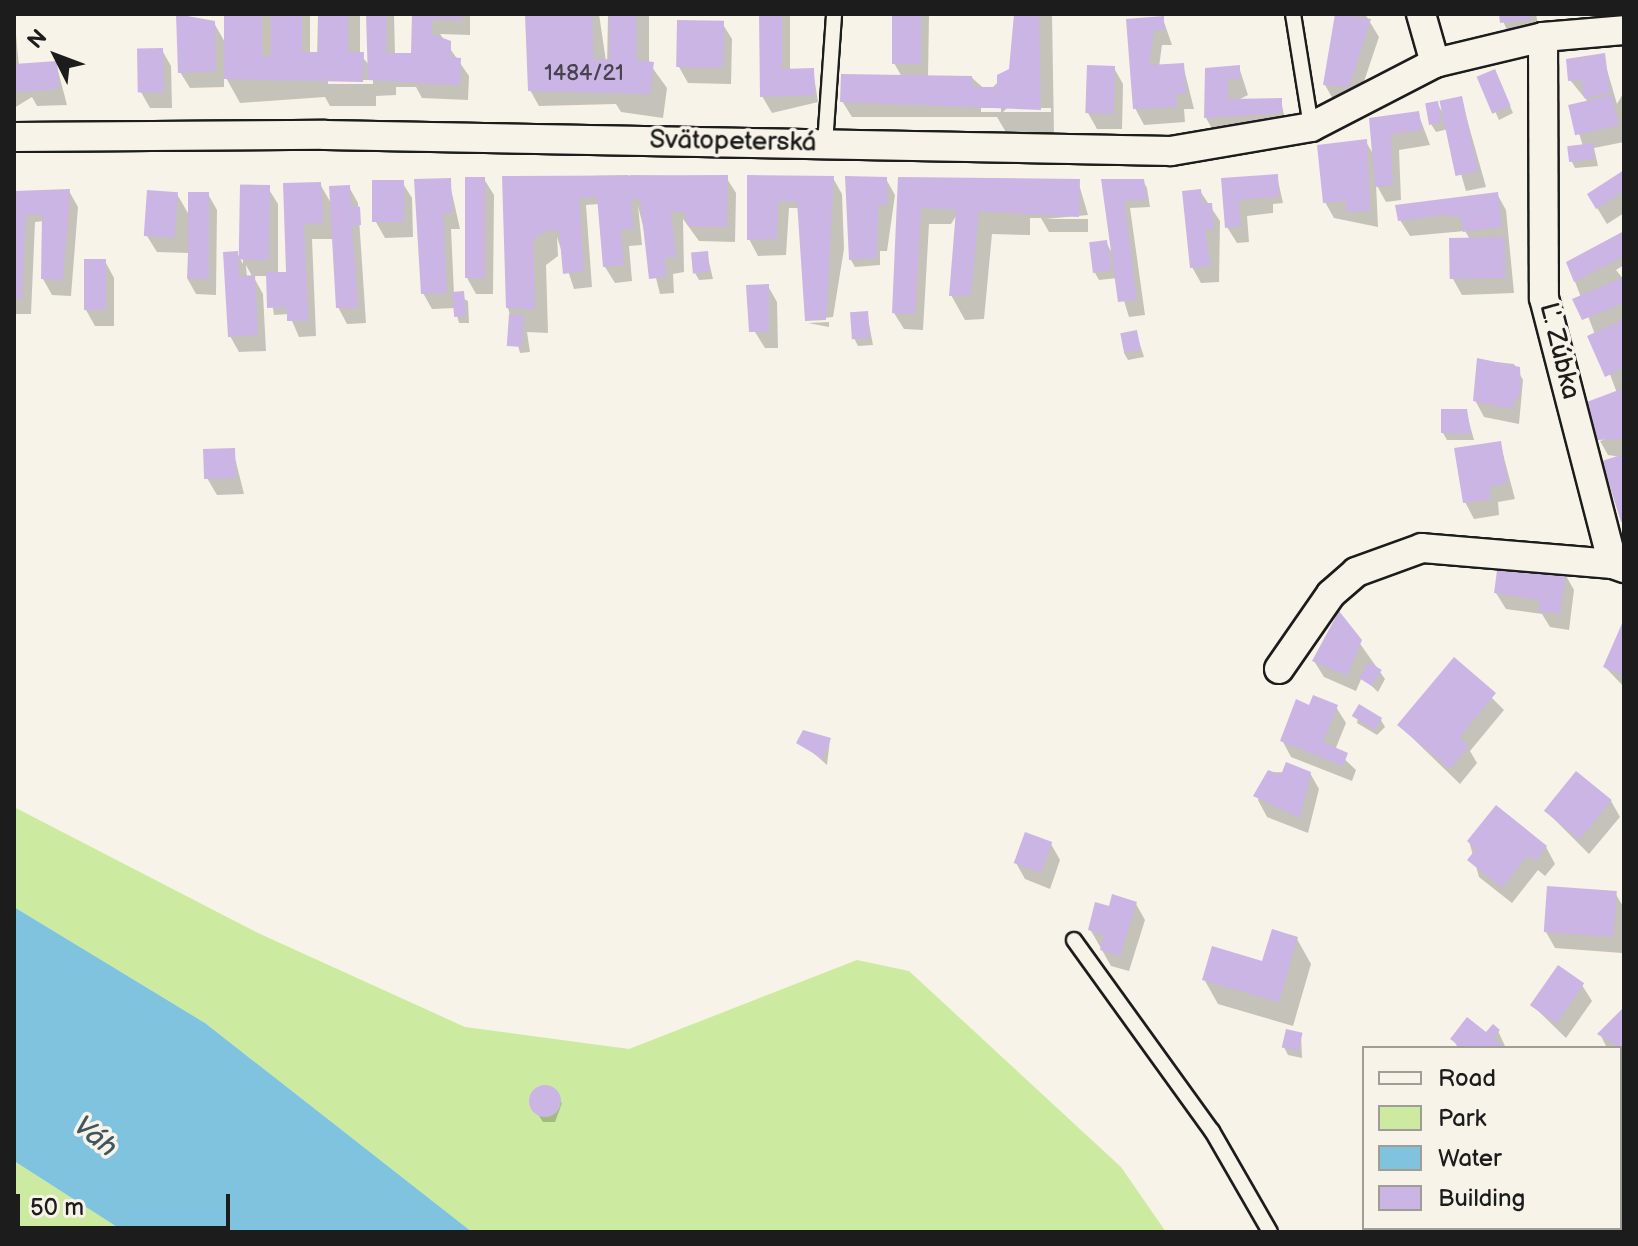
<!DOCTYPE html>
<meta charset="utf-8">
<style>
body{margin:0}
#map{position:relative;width:1638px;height:1246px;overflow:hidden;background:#f7f3e8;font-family:"Balsamiq Sans",sans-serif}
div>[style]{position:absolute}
.green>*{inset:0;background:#cdeaa1}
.water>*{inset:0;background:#7fc3df}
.shadow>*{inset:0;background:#0003}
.building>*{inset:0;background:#cab5e5;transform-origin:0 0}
.round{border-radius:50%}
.roads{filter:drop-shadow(2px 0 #1c1c1c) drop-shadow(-2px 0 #1c1c1c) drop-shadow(0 2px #1c1c1c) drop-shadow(0 -2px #1c1c1c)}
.lane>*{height:14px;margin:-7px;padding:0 7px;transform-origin:7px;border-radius:7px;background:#f7f3e8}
.street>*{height:28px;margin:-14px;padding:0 14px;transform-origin:14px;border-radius:14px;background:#f7f3e8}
span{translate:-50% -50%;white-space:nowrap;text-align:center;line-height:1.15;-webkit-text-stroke:7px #f7f3e8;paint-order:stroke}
.number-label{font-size:22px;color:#48424e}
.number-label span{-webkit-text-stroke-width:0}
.street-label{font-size:26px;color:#1c1c1c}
.water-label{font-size:28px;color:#3f5660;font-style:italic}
.frame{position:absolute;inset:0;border:16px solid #1c1c1c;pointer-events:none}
.legend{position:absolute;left:1362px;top:1046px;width:260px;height:184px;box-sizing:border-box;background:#f7f3e8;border:2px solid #9f9d96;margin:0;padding:10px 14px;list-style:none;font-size:24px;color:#1c1c1c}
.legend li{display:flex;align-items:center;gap:16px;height:40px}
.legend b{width:40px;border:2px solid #9f9d96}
.north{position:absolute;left:16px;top:16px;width:80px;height:80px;-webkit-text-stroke:6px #f7f3e8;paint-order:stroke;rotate:312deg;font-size:22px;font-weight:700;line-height:32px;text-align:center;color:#1c1c1c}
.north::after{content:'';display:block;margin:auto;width:28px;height:36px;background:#1c1c1c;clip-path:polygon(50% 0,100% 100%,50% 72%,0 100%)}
.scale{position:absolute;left:16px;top:1194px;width:214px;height:36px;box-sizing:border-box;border:4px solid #1c1c1c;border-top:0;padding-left:10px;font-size:24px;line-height:28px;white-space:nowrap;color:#1c1c1c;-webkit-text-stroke:6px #f7f3e8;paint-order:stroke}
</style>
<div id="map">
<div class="green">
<i style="clip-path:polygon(14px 807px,258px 933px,465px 1027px,629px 1049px,857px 960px,909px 971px,1121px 1167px,1166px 1232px,472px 1232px,205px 1023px,14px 907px)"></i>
<i style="clip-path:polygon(14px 1161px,125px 1232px,14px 1232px)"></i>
</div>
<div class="water">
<i style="clip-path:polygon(14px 907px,205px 1023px,472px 1232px,125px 1232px,14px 1161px)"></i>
</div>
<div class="shadow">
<i style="clip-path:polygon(14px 14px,19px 66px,56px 63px,67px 105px,37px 106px,32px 97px,14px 108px)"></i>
<i style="clip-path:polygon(evenodd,178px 14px,214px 23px,226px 44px,226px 14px,310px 14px,310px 54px,317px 59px,318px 14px,360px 14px,360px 54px,369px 65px,368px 14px,394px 14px,395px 55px,413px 61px,413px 14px,470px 14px,470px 35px,440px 34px,469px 76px,468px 100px,422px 98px,416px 87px,396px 87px,396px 95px,376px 96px,376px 106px,330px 106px,325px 97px,240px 103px,224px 74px,224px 87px,190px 88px,180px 72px,178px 14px,328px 80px,373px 80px,373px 84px,328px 84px,328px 80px)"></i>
<i style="clip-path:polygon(527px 14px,599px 14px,607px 68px,608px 14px,649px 14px,649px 63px,667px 88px,663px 118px,621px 112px,616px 104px,539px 106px,530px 90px)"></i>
<i style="clip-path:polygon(761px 14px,790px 14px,790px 71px,813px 70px,818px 102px,772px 113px,762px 96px)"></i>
<i style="clip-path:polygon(evenodd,894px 14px,929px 16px,928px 77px,971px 77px,988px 92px,1011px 69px,1016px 14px,1052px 14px,1054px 134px,1007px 134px,997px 117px,852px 117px,842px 101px,902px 77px,894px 63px,894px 14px,981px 108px,1001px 108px,1001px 112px,981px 112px,981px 108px,894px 14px,1007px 108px,1051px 108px,1051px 112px,1003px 112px,1007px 108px)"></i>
<i style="clip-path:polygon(1337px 14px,1365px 14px,1379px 37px,1357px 102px,1334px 101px,1325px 85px)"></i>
<i style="clip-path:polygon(1500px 14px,1536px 14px,1540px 35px,1511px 39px)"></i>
<i style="clip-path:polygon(1163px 19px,1172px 45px,1162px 45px,1159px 67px,1183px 65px,1194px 109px,1184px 109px,1185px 122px,1144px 125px,1135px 108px,1128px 20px)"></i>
<i style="clip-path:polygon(722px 23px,732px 39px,731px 84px,688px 83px,679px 67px)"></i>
<i style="clip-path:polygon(162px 50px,171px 66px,172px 108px,150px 108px,141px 92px)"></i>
<i style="clip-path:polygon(1603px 56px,1617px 104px,1624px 92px,1624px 142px,1594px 148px,1598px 166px,1575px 168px,1571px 160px,1583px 146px,1570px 105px,1588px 102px,1570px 80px)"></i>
<i style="clip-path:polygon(1239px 67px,1248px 95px,1236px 101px,1281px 100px,1285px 120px,1215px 134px,1206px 118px,1207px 70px)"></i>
<i style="clip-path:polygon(1114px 68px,1123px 84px,1122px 129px,1097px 129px,1088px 113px)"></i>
<i style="clip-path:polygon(1480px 78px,1498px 79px,1513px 113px,1499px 120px)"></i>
<i style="clip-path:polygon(1461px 98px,1486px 187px,1466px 191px,1448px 129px,1436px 132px,1431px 124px,1437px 103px,1444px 115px)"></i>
<i style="clip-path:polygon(1418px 113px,1430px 145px,1399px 150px,1401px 200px,1386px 202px,1376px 184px,1378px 227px,1334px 218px,1325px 202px,1366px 142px,1375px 157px,1372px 120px)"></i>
<i style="clip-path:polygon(1624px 173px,1624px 213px,1607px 224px,1589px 195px)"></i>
<i style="clip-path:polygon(628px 175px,631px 182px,631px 175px,726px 177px,736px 193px,735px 242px,699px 241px,683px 219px,684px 272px,673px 274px,674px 293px,660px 294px,638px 206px,642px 245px,629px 246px,632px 281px,615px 283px,605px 267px,599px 204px,586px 205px,592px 287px,574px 289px,557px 237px,558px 256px,546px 265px,548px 333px,527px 332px,530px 352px,520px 353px,508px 308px,504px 178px)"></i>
<i style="clip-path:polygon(1277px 176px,1283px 203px,1273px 204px,1273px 213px,1247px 216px,1249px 242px,1237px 243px,1227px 227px,1223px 180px)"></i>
<i style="clip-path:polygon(749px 177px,833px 178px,842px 194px,844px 249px,833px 317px,814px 319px,800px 208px,789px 208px,786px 255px,758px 256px,749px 239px)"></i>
<i style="clip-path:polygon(484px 179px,494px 195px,493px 294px,476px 294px,467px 278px)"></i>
<i style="clip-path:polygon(886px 179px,895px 195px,887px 251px,880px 251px,880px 265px,855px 267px,851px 260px)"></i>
<i style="clip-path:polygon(900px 179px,1078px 181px,1088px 215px,1045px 219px,1088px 219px,1088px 232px,1049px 232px,1041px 218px,1030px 218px,1030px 235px,992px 234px,984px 319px,965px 320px,951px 295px,956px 216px,951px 224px,929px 224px,923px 330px,904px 329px,894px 313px)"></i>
<i style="clip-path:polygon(449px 180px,460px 229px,451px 229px,454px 294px,468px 301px,469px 323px,459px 323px,455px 308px,432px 309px,423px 293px)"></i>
<i style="clip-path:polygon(1103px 181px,1143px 181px,1147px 188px,1150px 207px,1130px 208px,1145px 315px,1129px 317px,1117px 278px,1099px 280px,1095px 273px,1106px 242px,1113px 255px)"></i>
<i style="clip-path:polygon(402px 182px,412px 198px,413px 237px,385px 238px,376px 222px)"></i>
<i style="clip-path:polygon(evenodd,320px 184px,332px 205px,349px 187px,358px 203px,366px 323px,347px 324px,338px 307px,334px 239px,312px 239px,316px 336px,299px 337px,289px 314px,274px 315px,268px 276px,253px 276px,263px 294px,266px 351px,239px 352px,230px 336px,237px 253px,243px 264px,242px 191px,268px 188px,278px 204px,278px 274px,288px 281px,285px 185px,320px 184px,246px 265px,253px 278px,247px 278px,246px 265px)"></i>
<i style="clip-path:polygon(69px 191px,78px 207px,71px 296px,52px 295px,43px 279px,44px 221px,35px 222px,31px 314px,14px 314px,14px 193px)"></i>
<i style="clip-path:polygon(1200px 191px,1220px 221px,1219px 282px,1201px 283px,1192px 267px)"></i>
<i style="clip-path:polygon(177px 194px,189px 215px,208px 194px,217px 210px,216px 295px,196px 294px,187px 278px,188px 253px,157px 252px,147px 236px)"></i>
<i style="clip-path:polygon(1497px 194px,1506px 210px,1514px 293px,1462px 295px,1453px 279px,1471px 241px,1465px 231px,1410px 236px,1400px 220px)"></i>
<i style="clip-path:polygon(1624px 233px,1624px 265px,1616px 270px,1624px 280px,1624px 523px,1621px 457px,1608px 455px,1600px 441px,1619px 435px,1617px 393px,1568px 263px)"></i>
<i style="clip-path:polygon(707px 254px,713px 279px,699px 280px,695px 273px)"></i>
<i style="clip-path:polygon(105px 261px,114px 278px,114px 326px,95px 326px,86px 310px)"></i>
<i style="clip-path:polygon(768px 286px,777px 302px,778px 348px,765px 348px,755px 332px)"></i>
<i style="clip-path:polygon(867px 313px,873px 345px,858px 346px,854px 338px)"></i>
<i style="clip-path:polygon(829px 322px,829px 327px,808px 323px)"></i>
<i style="clip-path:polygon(1136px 332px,1144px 357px,1128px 360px,1124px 353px)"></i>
<i style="clip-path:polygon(1478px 360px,1514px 364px,1523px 380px,1519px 424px,1484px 417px,1475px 400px)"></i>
<i style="clip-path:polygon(1466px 411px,1474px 440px,1447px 440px,1443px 433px)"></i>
<i style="clip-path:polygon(1500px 443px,1515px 499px,1498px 502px,1499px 515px,1474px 519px,1465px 502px)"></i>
<i style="clip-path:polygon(233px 450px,244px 494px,217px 495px,207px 478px)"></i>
<i style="clip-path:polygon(1565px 574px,1574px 590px,1569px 630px,1550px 627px,1542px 614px,1506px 609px,1496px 593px)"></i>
<i style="clip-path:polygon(1339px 614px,1385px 679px,1378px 692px,1362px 677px,1356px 691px,1324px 677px,1314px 661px)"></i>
<i style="clip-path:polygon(1624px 624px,1624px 687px,1605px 667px)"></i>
<i style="clip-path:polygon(1454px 660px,1504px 710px,1470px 751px,1477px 763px,1460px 784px,1399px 725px)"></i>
<i style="clip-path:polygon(1310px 707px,1336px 707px,1346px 723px,1335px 750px,1356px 770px,1352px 781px,1291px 757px,1282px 740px)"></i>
<i style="clip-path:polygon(1360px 707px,1381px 720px,1385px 727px,1377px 735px,1357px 723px)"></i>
<i style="clip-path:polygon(804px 732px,830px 740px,827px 765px,802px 743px)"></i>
<i style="clip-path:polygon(1269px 772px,1310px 773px,1319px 789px,1308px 833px,1267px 817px,1258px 800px)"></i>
<i style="clip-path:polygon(1611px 801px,1620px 817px,1589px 854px,1546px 811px)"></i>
<i style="clip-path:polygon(1469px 841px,1546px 847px,1555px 864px,1545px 876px,1538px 870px,1512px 903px,1479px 877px)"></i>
<i style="clip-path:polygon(1051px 844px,1060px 860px,1050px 889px,1025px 879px,1016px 863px)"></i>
<i style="clip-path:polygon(1615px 893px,1624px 908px,1622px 953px,1555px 948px,1546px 932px)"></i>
<i style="clip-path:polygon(1136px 904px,1145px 920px,1129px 971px,1111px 966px,1090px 929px,1110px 908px)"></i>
<i style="clip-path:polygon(1297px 939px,1311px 964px,1293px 1026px,1218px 1004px,1204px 979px,1264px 963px)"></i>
<i style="clip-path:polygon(1582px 985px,1592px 1001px,1566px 1038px,1532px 1005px)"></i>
<i style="clip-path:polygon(1624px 1008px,1624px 1063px,1620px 1048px,1607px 1048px,1600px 1034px)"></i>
<i style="clip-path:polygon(1498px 1031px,1506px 1048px,1458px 1048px,1453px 1039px)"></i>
<i style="clip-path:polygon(1301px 1035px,1302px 1058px,1288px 1055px,1284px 1047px)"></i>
<i style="clip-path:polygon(541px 1088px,562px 1103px,555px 1122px,543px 1122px,532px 1105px)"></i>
<i style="clip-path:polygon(1624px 1184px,1624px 1206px,1620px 1199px)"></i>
<i style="clip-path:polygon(1581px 1228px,1612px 1228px,1617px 1232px,1576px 1232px)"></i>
</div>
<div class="building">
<i style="clip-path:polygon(176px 14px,215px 21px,216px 71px,178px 73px)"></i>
<i style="clip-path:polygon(224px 14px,262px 14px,262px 56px,271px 56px,271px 14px,302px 14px,302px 52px,318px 52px,318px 14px,348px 14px,348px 52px,364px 52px,363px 82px,224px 79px)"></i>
<i style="clip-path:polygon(366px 14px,386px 14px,387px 53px,411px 53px,412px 14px,462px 14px,462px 20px,432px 19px,432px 34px,451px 41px,451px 57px,461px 58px,460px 85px,368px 80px)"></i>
<i style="clip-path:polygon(525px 14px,592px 14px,594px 60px,610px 59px,609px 14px,636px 14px,637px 60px,654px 62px,650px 94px,528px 91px)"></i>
<i style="clip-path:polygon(759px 14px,782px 14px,782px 69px,814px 68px,815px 95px,760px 97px)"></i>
<i style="left:892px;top:14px;width:29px;height:50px"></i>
<i style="clip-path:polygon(1014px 14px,1039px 14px,1041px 110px,840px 102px,841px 74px,972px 76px,973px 87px,997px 87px,997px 75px,1009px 69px)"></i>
<i style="clip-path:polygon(1335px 14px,1371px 19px,1349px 87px,1323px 85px)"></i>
<i style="clip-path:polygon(1499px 14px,1531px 14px,1532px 19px,1500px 23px)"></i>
<i style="clip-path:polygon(1164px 16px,1164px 30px,1154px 30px,1149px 65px,1184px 63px,1186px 93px,1176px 94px,1177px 107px,1133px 109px,1126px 19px)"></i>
<i style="left:677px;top:20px;width:47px;height:47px;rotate:1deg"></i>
<i style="left:163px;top:48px;width:44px;height:26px;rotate:89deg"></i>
<i style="clip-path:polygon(1605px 53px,1610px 93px,1584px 98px,1582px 80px,1568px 81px,1566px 59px)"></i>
<i style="left:57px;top:61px;width:28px;height:43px;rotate:86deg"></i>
<i style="left:1087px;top:65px;width:28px;height:48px;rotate:2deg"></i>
<i style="clip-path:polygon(1240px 65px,1240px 79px,1228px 79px,1228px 99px,1282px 98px,1282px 113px,1204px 118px,1205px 68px)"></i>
<i style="left:1495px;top:69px;width:40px;height:20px;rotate:67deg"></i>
<i style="left:1612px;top:95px;width:31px;height:45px;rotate:77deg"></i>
<i style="left:1462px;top:96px;width:77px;height:23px;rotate:78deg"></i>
<i style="left:1438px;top:101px;width:22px;height:13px;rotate:80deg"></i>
<i style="clip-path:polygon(1419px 111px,1422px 130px,1391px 134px,1393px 185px,1375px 187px,1369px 118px)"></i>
<i style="clip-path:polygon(1367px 139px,1370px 211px,1347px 212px,1346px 201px,1323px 203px,1317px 145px)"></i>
<i style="left:1593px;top:143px;width:16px;height:26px;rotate:83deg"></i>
<i style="clip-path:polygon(1624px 170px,1624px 191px,1596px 209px,1587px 194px)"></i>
<i style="clip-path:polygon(1278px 174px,1279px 196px,1239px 200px,1241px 226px,1225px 228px,1221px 178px)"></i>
<i style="clip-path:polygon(728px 175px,727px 227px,688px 226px,684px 212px,671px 212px,676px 257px,665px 258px,666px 277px,649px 279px,640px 199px,631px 199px,634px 229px,621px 230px,624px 265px,603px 267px,597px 197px,579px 198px,584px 271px,563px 274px,559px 230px,545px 231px,533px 240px,535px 309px,506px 308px,502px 176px)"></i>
<i style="clip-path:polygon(747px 175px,834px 176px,826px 320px,805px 321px,797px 201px,778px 201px,777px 239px,747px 240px)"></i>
<i style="clip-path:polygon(845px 176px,887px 177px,887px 205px,878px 206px,877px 258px,849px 260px)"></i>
<i style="left:465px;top:177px;width:20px;height:101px"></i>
<i style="clip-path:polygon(898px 177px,1080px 179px,1079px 217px,979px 211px,971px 295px,949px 296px,956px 210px,921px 208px,915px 314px,892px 313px)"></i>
<i style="clip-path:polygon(451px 178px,452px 213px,443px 213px,447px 293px,421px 294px,414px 179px)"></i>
<i style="clip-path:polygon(1101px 179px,1144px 179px,1147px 200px,1124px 201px,1137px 300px,1118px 302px)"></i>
<i style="left:372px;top:180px;width:32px;height:42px"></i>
<i style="clip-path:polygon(321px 182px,323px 223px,304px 224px,308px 321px,287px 321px,287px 307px,267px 308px,266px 272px,286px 272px,283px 183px)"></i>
<i style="left:270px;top:185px;width:75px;height:30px;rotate:91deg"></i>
<i style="clip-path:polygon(350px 185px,351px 205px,360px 207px,361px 225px,352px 226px,358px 308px,336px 308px,329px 186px)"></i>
<i style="clip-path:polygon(70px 189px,63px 280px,41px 279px,42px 214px,26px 215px,22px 299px,14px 299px,14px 191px)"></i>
<i style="clip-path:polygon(1201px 189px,1202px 203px,1212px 203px,1214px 229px,1205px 230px,1211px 266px,1190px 268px,1182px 191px)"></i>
<i style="left:147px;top:190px;width:31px;height:46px;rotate:4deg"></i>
<i style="left:188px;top:192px;width:21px;height:87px"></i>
<i style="clip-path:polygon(1498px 192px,1502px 227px,1463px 232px,1461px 217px,1444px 215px,1398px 221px,1395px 205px)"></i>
<i style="clip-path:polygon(1624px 231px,1624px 256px,1574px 282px,1566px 262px)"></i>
<i style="left:1505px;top:237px;width:41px;height:56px;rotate:89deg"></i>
<i style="left:1107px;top:240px;width:31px;height:18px;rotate:83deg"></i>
<i style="clip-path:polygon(238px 251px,239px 276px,255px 275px,258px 335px,228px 337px,223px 252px)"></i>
<i style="left:708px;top:251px;width:21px;height:17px;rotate:85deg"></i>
<i style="left:106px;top:259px;width:51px;height:22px;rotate:90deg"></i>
<i style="clip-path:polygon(1624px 277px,1624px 303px,1582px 320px,1572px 299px)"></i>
<i style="clip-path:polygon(769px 284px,769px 332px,749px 332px,746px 285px)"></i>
<i style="left:464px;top:291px;width:25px;height:12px;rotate:85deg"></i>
<i style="left:868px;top:311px;width:27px;height:18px;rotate:86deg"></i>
<i style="left:509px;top:314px;width:15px;height:32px;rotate:4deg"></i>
<i style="clip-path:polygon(1624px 319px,1624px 368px,1605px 377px,1587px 336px)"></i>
<i style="left:1137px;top:330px;width:20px;height:17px;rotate:79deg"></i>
<i style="clip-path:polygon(1477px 358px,1520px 367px,1521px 391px,1511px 409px,1473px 401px)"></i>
<i style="clip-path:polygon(1624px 388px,1624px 439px,1597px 440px,1584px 403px)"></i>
<i style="clip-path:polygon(1441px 409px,1467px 409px,1471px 434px,1441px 433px)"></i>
<i style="clip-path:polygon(1501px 441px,1508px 483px,1490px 486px,1491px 499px,1463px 503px,1454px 448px)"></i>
<i style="left:235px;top:448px;width:30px;height:32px;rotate:88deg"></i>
<i style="clip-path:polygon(1624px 454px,1624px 521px,1621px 522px,1602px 461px)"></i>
<i style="clip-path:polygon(1498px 563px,1566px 572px,1560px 614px,1538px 611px,1540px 600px,1494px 593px)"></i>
<i style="clip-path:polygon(1339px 611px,1362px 640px,1347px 676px,1312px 661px)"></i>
<i style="clip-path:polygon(1624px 619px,1624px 676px,1603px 667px)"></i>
<i style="clip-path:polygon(1454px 657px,1496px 693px,1459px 738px,1469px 746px,1450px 769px,1397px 725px)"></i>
<i style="left:1369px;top:662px;width:15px;height:19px;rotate:32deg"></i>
<i style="clip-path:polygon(1313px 695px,1338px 705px,1323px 742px,1348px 753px,1343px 766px,1280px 741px,1296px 699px,1309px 705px)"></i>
<i style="left:1359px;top:704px;width:27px;height:14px;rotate:31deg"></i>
<i style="clip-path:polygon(803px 730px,831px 738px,823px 759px,796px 743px)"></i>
<i style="clip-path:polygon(1286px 762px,1311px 772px,1300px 818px,1253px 796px,1268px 770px,1281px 775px)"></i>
<i style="left:1576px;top:771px;width:46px;height:51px;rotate:39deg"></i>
<i style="clip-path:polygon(1496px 805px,1547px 846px,1536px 861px,1528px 855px,1502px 888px,1467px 860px,1476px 849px,1467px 841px)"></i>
<i style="left:1025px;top:832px;width:29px;height:33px;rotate:20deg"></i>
<i style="left:1547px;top:886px;width:70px;height:46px;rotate:4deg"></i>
<i style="clip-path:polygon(1112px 894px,1137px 902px,1120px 956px,1100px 950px,1104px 935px,1088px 930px,1095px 902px,1109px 906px)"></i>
<i style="clip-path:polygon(1272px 929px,1298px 937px,1279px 1002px,1202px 980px,1212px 946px,1262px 961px)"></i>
<i style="left:1558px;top:965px;width:32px;height:49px;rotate:35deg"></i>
<i style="clip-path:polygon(1624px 1007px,1624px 1055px,1620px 1060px,1620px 1048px,1597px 1034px)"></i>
<i style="clip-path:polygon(1467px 1017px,1486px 1032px,1493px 1024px,1500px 1030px,1493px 1038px,1506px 1048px,1462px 1048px,1450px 1039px)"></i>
<i style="left:1286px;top:1029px;width:17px;height:19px;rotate:13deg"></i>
<i class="round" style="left:529px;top:1085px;width:32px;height:32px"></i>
</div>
<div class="roads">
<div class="lane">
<i style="left:1293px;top:14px;width:114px;rotate:80.9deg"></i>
<i style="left:825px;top:144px;width:130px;rotate:-86deg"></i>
<i style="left:1074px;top:940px;width:236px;rotate:54.2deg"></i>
<i style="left:1212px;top:1131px;width:116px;rotate:60.1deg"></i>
</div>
<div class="street">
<i style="left:1421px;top:14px;width:51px;rotate:74.1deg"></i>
<i style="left:1543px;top:37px;width:261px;rotate:89.8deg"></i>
<i style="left:1544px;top:298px;width:275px;rotate:75.5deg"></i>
<i style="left:1613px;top:564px;width:12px;rotate:20deg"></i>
<i style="left:14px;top:137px;width:311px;rotate:-0.4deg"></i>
<i style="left:325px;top:135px;width:846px;rotate:1.08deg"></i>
<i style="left:1171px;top:151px;width:142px;rotate:-9.7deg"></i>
<i style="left:1311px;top:127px;width:140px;rotate:-27.3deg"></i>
<i style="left:1435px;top:63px;width:111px;rotate:-13.5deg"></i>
<i style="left:1543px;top:37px;width:81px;rotate:-4.9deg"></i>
<i style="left:1279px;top:669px;width:91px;rotate:-55.3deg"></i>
<i style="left:1331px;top:594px;width:33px;rotate:-41deg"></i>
<i style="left:1356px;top:572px;width:70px;rotate:-20deg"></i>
<i style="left:1422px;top:548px;width:192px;rotate:4.8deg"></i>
<i style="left:1620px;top:1138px;width:6px;rotate:-51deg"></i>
<i style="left:1544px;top:1232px;width:6px;rotate:-45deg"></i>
</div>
</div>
<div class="number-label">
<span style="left:584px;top:74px">1484/21</span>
</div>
<div class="street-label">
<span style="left:733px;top:142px;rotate:1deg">Svätopeterská</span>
<span style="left:1559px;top:351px;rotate:76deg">Ľ. Zúbka</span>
</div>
<div class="water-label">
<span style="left:95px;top:1137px;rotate:39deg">Váh</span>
</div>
<div class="frame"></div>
<ul class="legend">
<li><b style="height:10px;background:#f7f3e8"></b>Road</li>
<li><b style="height:22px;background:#cdeaa1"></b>Park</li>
<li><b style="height:22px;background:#7fc3df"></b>Water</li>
<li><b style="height:22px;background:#cab5e5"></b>Building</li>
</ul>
<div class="north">N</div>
<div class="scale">50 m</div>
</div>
